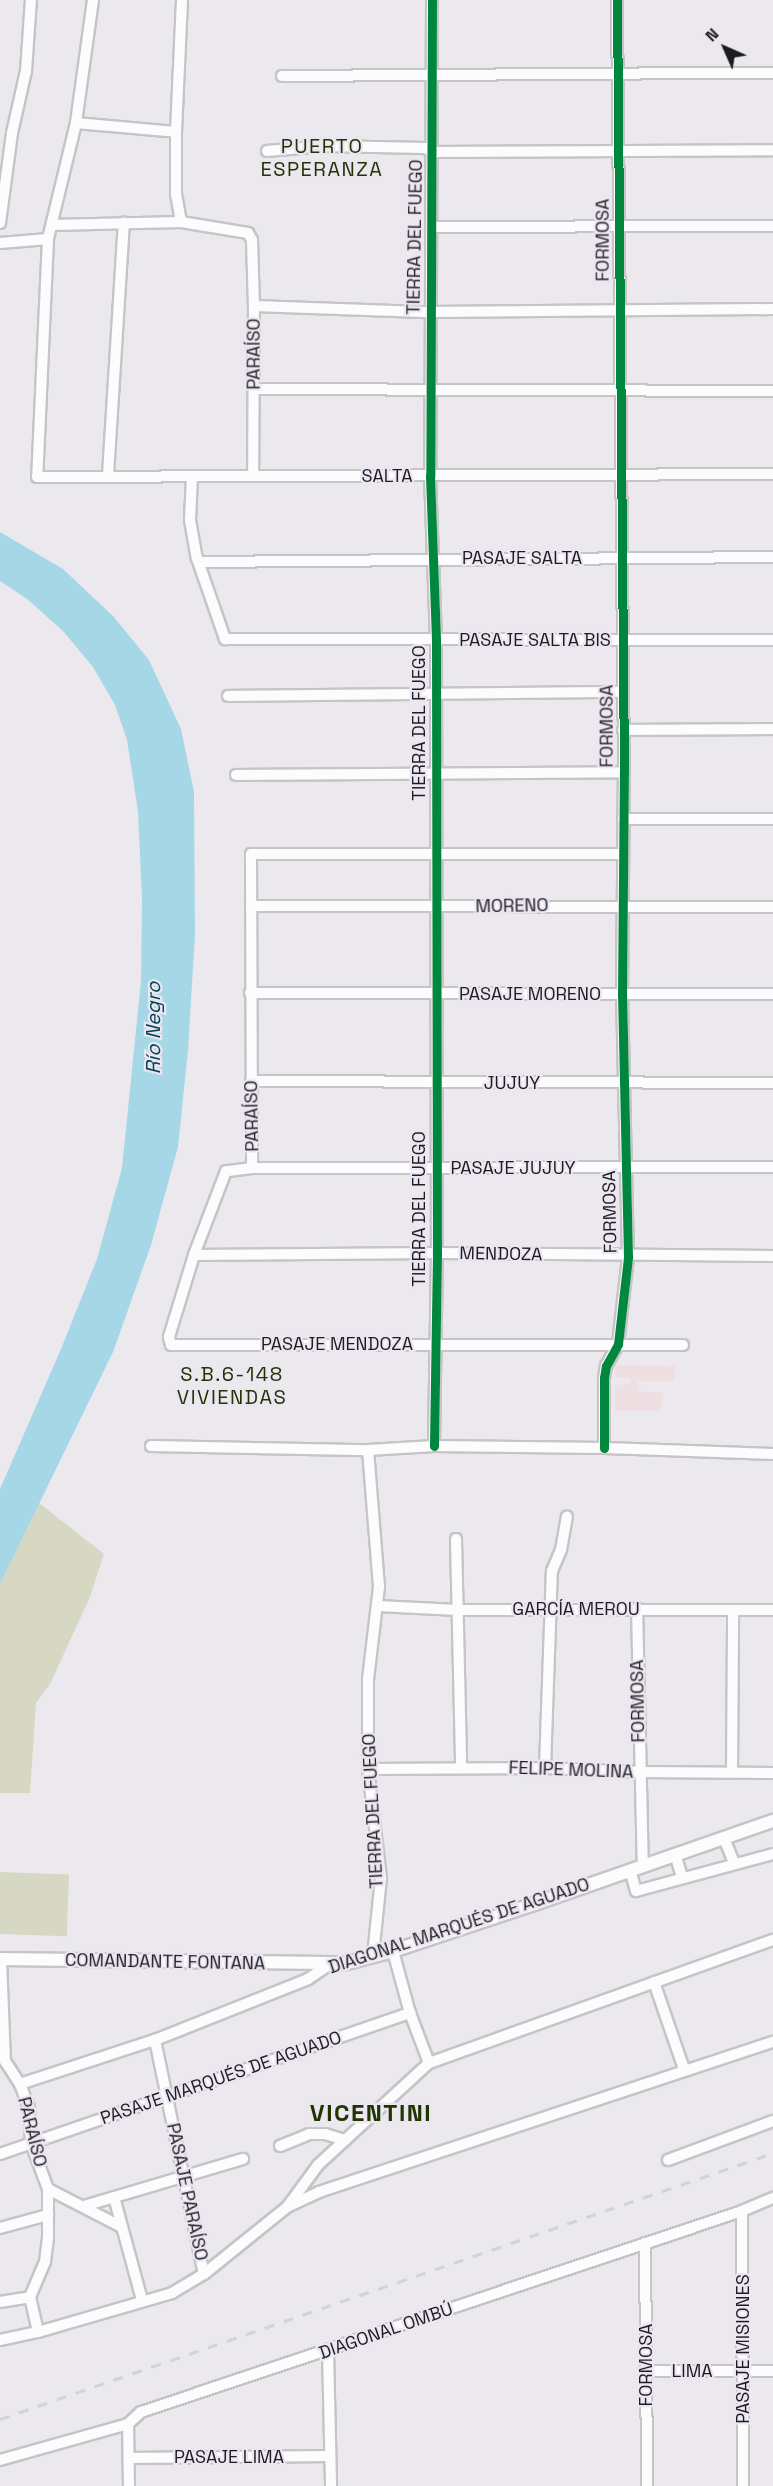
<!DOCTYPE html>
<meta charset="utf-8">
<style>
body{margin:0}
#map{position:relative;width:773px;height:2486px;overflow:hidden;background:#ebe9ee;font-family:"Space Grotesk",sans-serif}
div>[style]{position:absolute}
.education>*{inset:0;background:#efdfe2}
.green>*{inset:0;background:#d7d8c3;transform-origin:0 0}
.water>*{inset:0;background:#a6d7e6}
.roads{filter:drop-shadow(2px 0 #c6c4c9) drop-shadow(-2px 0 #c6c4c9) drop-shadow(0 2px #c6c4c9) drop-shadow(0 -2px #c6c4c9)}
.minor>*{height:10px;margin:-5px;padding:0 5px;transform-origin:5px;border-radius:5px;background:#fcfcfc}
.tertiary>*{height:12px;margin:-6px;padding:0 6px;transform-origin:6px;border-radius:6px;background:#fcfcfc}
.rail>*{height:3px;margin-top:-1.5px;transform-origin:0;background:repeating-linear-gradient(90deg,#d3d3d4 0 10px,transparent 0 20px)}
.cycleway>*{height:9px;margin:-4.5px;padding:0 4.5px;transform-origin:4.5px;border-radius:4.5px;background:#00873e}
span{translate:-50% -50%;white-space:nowrap;text-align:center;line-height:1.15;-webkit-text-stroke:4.5px #ebe6f1;paint-order:stroke}
.street-label{font-size:18px;color:#1e1c20}
.neighbourhood-label{font-size:20px;color:#213500;letter-spacing:1.5px}
.water-label{font-size:20px;color:#044654;font-style:italic}
.district-label{font-size:24px;color:#213500;font-weight:700;letter-spacing:1.5px}
.north{position:absolute;left:695px;top:18px;width:60px;height:60px;-webkit-text-stroke:4px #ebe6f1;paint-order:stroke;rotate:315deg;font-size:16px;font-weight:700;line-height:24px;text-align:center;color:#1e1c20}
.north::after{content:'';display:block;margin:auto;width:21px;height:27px;background:#1e1c20;clip-path:polygon(50% 0,100% 100%,50% 72%,0 100%)}
</style>
<div id="map">
<div class="education">
<i style="clip-path:polygon(615px 1365px,676px 1366px,674px 1381px,638px 1381px,639px 1391px,662px 1393px,662px 1411px,615px 1411px,615px 1385px,630px 1384px,630px 1378px,615px 1377px)"></i>
</div>
<div class="green">
<i style="clip-path:polygon(39px 1503px,104px 1554px,90px 1597px,50px 1684px,36px 1703px,30px 1793px,0 1793px,0 1584px)"></i>
<i style="left:0;top:1872px;width:69px;height:62px;rotate:2deg"></i>
</div>
<div class="water">
<i style="clip-path:polygon(0 532px,63px 569px,113px 616px,149px 660px,181px 729px,194px 792px,195px 934px,188px 1050px,178px 1147px,151px 1245px,113px 1352px,0 1584px,0 1489px,61px 1349px,97px 1259px,122px 1168px,141px 981px,142px 898px,138px 811px,127px 740px,115px 705px,93px 667px,63px 631px,27px 599px,0 581px)"></i>
</div>
<div class="roads">
<div class="minor">
<i style="left:93px;top:0;width:124px;rotate:97.9deg"></i>
<i style="left:76px;top:123px;width:119px;rotate:103.6deg"></i>
<i style="left:48px;top:239px;width:238px;rotate:92.6deg"></i>
<i style="left:37px;top:477px;width:736px;rotate:-0.23deg"></i>
<i style="left:432px;top:0;width:476px;rotate:90.2deg"></i>
<i style="left:430px;top:476px;width:165px;rotate:87.9deg"></i>
<i style="left:436px;top:641px;width:612px;rotate:89.91deg"></i>
<i style="left:437px;top:1253px;width:193px;rotate:90.9deg"></i>
<i style="left:282px;top:76px;width:491px;rotate:-0.4deg"></i>
<i style="left:76px;top:123px;width:100px;rotate:5.1deg"></i>
<i style="left:267px;top:151px;width:57px;rotate:-5deg"></i>
<i style="left:324px;top:146px;width:101px;rotate:1.1deg"></i>
<i style="left:425px;top:148px;width:9px;rotate:27deg"></i>
<i style="left:433px;top:152px;width:340px;rotate:-0.3deg"></i>
<i style="left:181px;top:222px;width:27px;rotate:-100deg"></i>
<i style="left:176px;top:195px;width:63px;rotate:-90deg"></i>
<i style="left:176px;top:132px;width:132px;rotate:-87.4deg"></i>
<i style="left:0;top:223px;width:91px;rotate:-82.4deg"></i>
<i style="left:12px;top:133px;width:64px;rotate:-77.3deg"></i>
<i style="left:26px;top:71px;width:71px;rotate:-86deg"></i>
<i style="left:52px;top:225px;width:129px;rotate:-1.3deg"></i>
<i style="left:181px;top:222px;width:68px;rotate:9.3deg"></i>
<i style="left:248px;top:233px;width:8px;rotate:60deg"></i>
<i style="left:252px;top:240px;width:66px;rotate:88.3deg"></i>
<i style="left:254px;top:306px;width:169px;rotate:90.3deg"></i>
<i style="left:432px;top:227px;width:341px;rotate:-0.2deg"></i>
<i style="left:0;top:243px;width:48px;rotate:-4.8deg"></i>
<i style="left:254px;top:306px;width:176px;rotate:2deg"></i>
<i style="left:430px;top:312px;width:343px;rotate:-0.5deg"></i>
<i style="left:254px;top:389px;width:519px;rotate:0.22deg"></i>
<i style="left:108px;top:475px;width:253px;rotate:-86.4deg"></i>
<i style="left:192px;top:477px;width:43px;rotate:92.7deg"></i>
<i style="left:190px;top:520px;width:39px;rotate:80deg"></i>
<i style="left:197px;top:558px;width:86px;rotate:70.9deg"></i>
<i style="left:225px;top:639px;width:548px;rotate:0.1deg"></i>
<i style="left:199px;top:562px;width:574px;rotate:-0.5deg"></i>
<i style="left:228px;top:696px;width:395px;rotate:-0.6deg"></i>
<i style="left:623px;top:730px;width:150px;rotate:-0.4deg"></i>
<i style="left:236px;top:775px;width:388px;rotate:-0.4deg"></i>
<i style="left:623px;top:819px;width:150px"></i>
<i style="left:623px;top:854px;width:372px;rotate:180deg"></i>
<i style="left:251px;top:854px;width:314px;rotate:89.8deg"></i>
<i style="left:252px;top:1168px;width:26px;rotate:173deg"></i>
<i style="left:226px;top:1171px;width:90px;rotate:110.9deg"></i>
<i style="left:194px;top:1255px;width:86px;rotate:107deg"></i>
<i style="left:169px;top:1337px;width:8px;rotate:76deg"></i>
<i style="left:171px;top:1345px;width:512px"></i>
<i style="left:251px;top:906px;width:522px;rotate:0.11deg"></i>
<i style="left:250px;top:993px;width:523px;rotate:0.11deg"></i>
<i style="left:251px;top:1081px;width:522px;rotate:0.22deg"></i>
<i style="left:252px;top:1168px;width:521px;rotate:-0.11deg"></i>
<i style="left:194px;top:1255px;width:243px;rotate:-0.5deg"></i>
<i style="left:437px;top:1253px;width:336px;rotate:0.5deg"></i>
<i style="left:151px;top:1446px;width:217px;rotate:1.1deg"></i>
<i style="left:368px;top:1450px;width:66px;rotate:-3.5deg"></i>
<i style="left:434px;top:1446px;width:170px;rotate:0.7deg"></i>
<i style="left:604px;top:1448px;width:169px;rotate:2deg"></i>
<i style="left:604px;top:1448px;width:70px;rotate:-90deg"></i>
<i style="left:604px;top:1378px;width:12px;rotate:-81deg"></i>
<i style="left:606px;top:1366px;width:25px;rotate:-61deg"></i>
<i style="left:618px;top:1344px;width:88px;rotate:-83.4deg"></i>
<i style="left:628px;top:1257px;width:263px;rotate:-91.3deg"></i>
<i style="left:622px;top:994px;width:222px;rotate:-89.5deg"></i>
<i style="left:624px;top:772px;width:772px;rotate:-90.52deg"></i>
<i style="left:368px;top:1450px;width:137px;rotate:85.4deg"></i>
<i style="left:379px;top:1587px;width:93px;rotate:96.8deg"></i>
<i style="left:368px;top:1679px;width:90px;rotate:90deg"></i>
<i style="left:368px;top:1769px;width:110px;rotate:83.2deg"></i>
<i style="left:381px;top:1878px;width:78px;rotate:95.9deg"></i>
<i style="left:456px;top:1539px;width:229px;rotate:88.7deg"></i>
<i style="left:378px;top:1606px;width:80px;rotate:2.9deg"></i>
<i style="left:458px;top:1610px;width:315px"></i>
<i style="left:637px;top:1608px;width:257px;rotate:88.7deg"></i>
<i style="left:545px;top:1768px;width:197px;rotate:-88deg"></i>
<i style="left:552px;top:1571px;width:23px;rotate:-67deg"></i>
<i style="left:561px;top:1550px;width:34px;rotate:-80deg"></i>
<i style="left:368px;top:1769px;width:177px;rotate:-0.3deg"></i>
<i style="left:545px;top:1768px;width:94px;rotate:2.4deg"></i>
<i style="left:639px;top:1772px;width:134px;rotate:0.4deg"></i>
<i style="left:732px;top:1772px;width:162px;rotate:-89.6deg"></i>
<i style="left:724px;top:1838px;width:27px;rotate:68deg"></i>
<i style="left:675px;top:1854px;width:24px;rotate:73deg"></i>
<i style="left:630px;top:1870px;width:22px;rotate:74deg"></i>
<i style="left:636px;top:1891px;width:142px;rotate:-15.1deg"></i>
<i style="left:393px;top:1951px;width:64px;rotate:74.7deg"></i>
<i style="left:410px;top:2013px;width:53px;rotate:69.2deg"></i>
<i style="left:1px;top:1959px;width:102px;rotate:87.8deg"></i>
<i style="left:5px;top:2061px;width:27px;rotate:57deg"></i>
<i style="left:20px;top:2084px;width:25px;rotate:69deg"></i>
<i style="left:29px;top:2107px;width:36px;rotate:87deg"></i>
<i style="left:31px;top:2143px;width:49px;rotate:69.7deg"></i>
<i style="left:48px;top:2189px;width:83px;rotate:27.2deg"></i>
<i style="left:654px;top:1982px;width:92px;rotate:71deg"></i>
<i style="left:155px;top:2040px;width:239px;rotate:78.2deg"></i>
<i style="left:20px;top:2084px;width:142px;rotate:-18.1deg"></i>
<i style="left:155px;top:2040px;width:165px;rotate:-21.7deg"></i>
<i style="left:308px;top:1979px;width:27px;rotate:-34deg"></i>
<i style="left:280px;top:2146px;width:31px;rotate:-22deg"></i>
<i style="left:309px;top:2134px;width:16px"></i>
<i style="left:325px;top:2134px;width:21px;rotate:17deg"></i>
<i style="left:0;top:2154px;width:434px;rotate:-19deg"></i>
<i style="left:668px;top:2160px;width:112px;rotate:-20.4deg"></i>
<i style="left:114px;top:2197px;width:107px;rotate:74.8deg"></i>
<i style="left:84px;top:2206px;width:166px;rotate:-16.5deg"></i>
<i style="left:288px;top:2206px;width:51px;rotate:-53.8deg"></i>
<i style="left:318px;top:2165px;width:151px;rotate:-42.6deg"></i>
<i style="left:429px;top:2063px;width:365px;rotate:-19.7deg"></i>
<i style="left:742px;top:2211px;width:275px;rotate:89.8deg"></i>
<i style="left:0;top:2228px;width:50px;rotate:-15.2deg"></i>
<i style="left:645px;top:2243px;width:243px;rotate:89.5deg"></i>
<i style="left:30px;top:2297px;width:36px;rotate:77deg"></i>
<i style="left:0;top:2302px;width:30px;rotate:-9deg"></i>
<i style="left:30px;top:2297px;width:38px;rotate:-67deg"></i>
<i style="left:45px;top:2262px;width:24px;rotate:-83deg"></i>
<i style="left:48px;top:2238px;width:49px;rotate:-90deg"></i>
<i style="left:0;top:2340px;width:39px;rotate:-12deg"></i>
<i style="left:38px;top:2332px;width:140px;rotate:-16.2deg"></i>
<i style="left:172px;top:2293px;width:37px;rotate:-31deg"></i>
<i style="left:204px;top:2274px;width:107px;rotate:-38.9deg"></i>
<i style="left:287px;top:2207px;width:35px;rotate:-25deg"></i>
<i style="left:319px;top:2192px;width:478px;rotate:-18.3deg"></i>
<i style="left:328px;top:2351px;width:135px;rotate:88.7deg"></i>
<i style="left:646px;top:2371px;width:127px"></i>
<i style="left:128px;top:2424px;width:62px;rotate:89.1deg"></i>
<i style="left:129px;top:2458px;width:201px;rotate:-0.6deg"></i>
<i style="left:0;top:2460px;width:133px;rotate:-15.7deg"></i>
<i style="left:128px;top:2424px;width:18px;rotate:-43deg"></i>
<i style="left:141px;top:2412px;width:634px;rotate:-18.49deg"></i>
<i style="left:742px;top:2211px;width:34px;rotate:-23deg"></i>
</div>
<div class="tertiary">
<i style="left:0;top:1959px;width:347px;rotate:0.7deg"></i>
<i style="left:347px;top:1963px;width:48px;rotate:-14.6deg"></i>
<i style="left:393px;top:1951px;width:149px;rotate:-18.4deg"></i>
<i style="left:534px;top:1904px;width:253px;rotate:-19.2deg"></i>
</div>
</div>
<div class="rail">
<i style="left:0;top:2419px;width:817px;rotate:-18.99deg"></i>
</div>
<div class="cycleway">
<i style="left:432px;top:0;width:476px;rotate:90.2deg"></i>
<i style="left:430px;top:476px;width:165px;rotate:87.9deg"></i>
<i style="left:436px;top:641px;width:612px;rotate:89.91deg"></i>
<i style="left:437px;top:1253px;width:193px;rotate:90.9deg"></i>
<i style="left:604px;top:1448px;width:70px;rotate:-90deg"></i>
<i style="left:604px;top:1378px;width:12px;rotate:-81deg"></i>
<i style="left:606px;top:1366px;width:25px;rotate:-61deg"></i>
<i style="left:618px;top:1344px;width:88px;rotate:-83.4deg"></i>
<i style="left:628px;top:1257px;width:263px;rotate:-91.3deg"></i>
<i style="left:622px;top:994px;width:222px;rotate:-89.5deg"></i>
<i style="left:624px;top:772px;width:772px;rotate:-90.52deg"></i>
</div>
<div class="street-label">
<span style="left:415px;top:237px;rotate:-89deg">TIERRA DEL FUEGO</span>
<span style="left:603px;top:240px;rotate:-90deg">FORMOSA</span>
<span style="left:254px;top:354px;rotate:-90deg">PARAÍSO</span>
<span style="left:387px;top:476px">SALTA</span>
<span style="left:522px;top:558px">PASAJE SALTA</span>
<span style="left:535px;top:640px">PASAJE SALTA BIS</span>
<span style="left:419px;top:723px;rotate:-90deg">TIERRA DEL FUEGO</span>
<span style="left:607px;top:726px;rotate:-90deg">FORMOSA</span>
<span style="left:512px;top:906px;rotate:-1deg">MORENO</span>
<span style="left:530px;top:994px">PASAJE MORENO</span>
<span style="left:512px;top:1083px">JUJUY</span>
<span style="left:252px;top:1116px;rotate:-91deg">PARAÍSO</span>
<span style="left:513px;top:1168px">PASAJE JUJUY</span>
<span style="left:419px;top:1209px;rotate:-90deg">TIERRA DEL FUEGO</span>
<span style="left:610px;top:1212px;rotate:-91deg">FORMOSA</span>
<span style="left:501px;top:1254px;rotate:1deg">MENDOZA</span>
<span style="left:337px;top:1344px">PASAJE MENDOZA</span>
<span style="left:576px;top:1609px">GARCÍA MEROU</span>
<span style="left:638px;top:1701px;rotate:-91deg">FORMOSA</span>
<span style="left:571px;top:1770px;rotate:2deg">FELIPE MOLINA</span>
<span style="left:373px;top:1811px;rotate:-93deg">TIERRA DEL FUEGO</span>
<span style="left:459px;top:1926px;rotate:-18deg">DIAGONAL MARQUÉS DE AGUADO</span>
<span style="left:165px;top:1962px;rotate:1deg">COMANDANTE FONTANA</span>
<span style="left:221px;top:2078px;rotate:-19deg">PASAJE MARQUÉS DE AGUADO</span>
<span style="left:32px;top:2132px;rotate:76deg">PARAÍSO</span>
<span style="left:187px;top:2192px;rotate:78deg">PASAJE PARAÍSO</span>
<span style="left:386px;top:2331px;rotate:-19deg">DIAGONAL OMBÚ</span>
<span style="left:743px;top:2349px;rotate:-90deg">PASAJE MISIONES</span>
<span style="left:646px;top:2365px;rotate:-90deg">FORMOSA</span>
<span style="left:692px;top:2371px">LIMA</span>
<span style="left:229px;top:2457px">PASAJE LIMA</span>
</div>
<div class="neighbourhood-label">
<span style="left:322px;top:158px">PUERTO<br>ESPERANZA</span>
<span style="left:232px;top:1386px">S.B.6-148<br>VIVIENDAS</span>
</div>
<div class="water-label">
<span style="left:153px;top:1028px;rotate:-90deg">Río Negro</span>
</div>
<div class="district-label">
<span style="left:371px;top:2113px">VICENTINI</span>
</div>
<div class="north">N</div>
</div>
